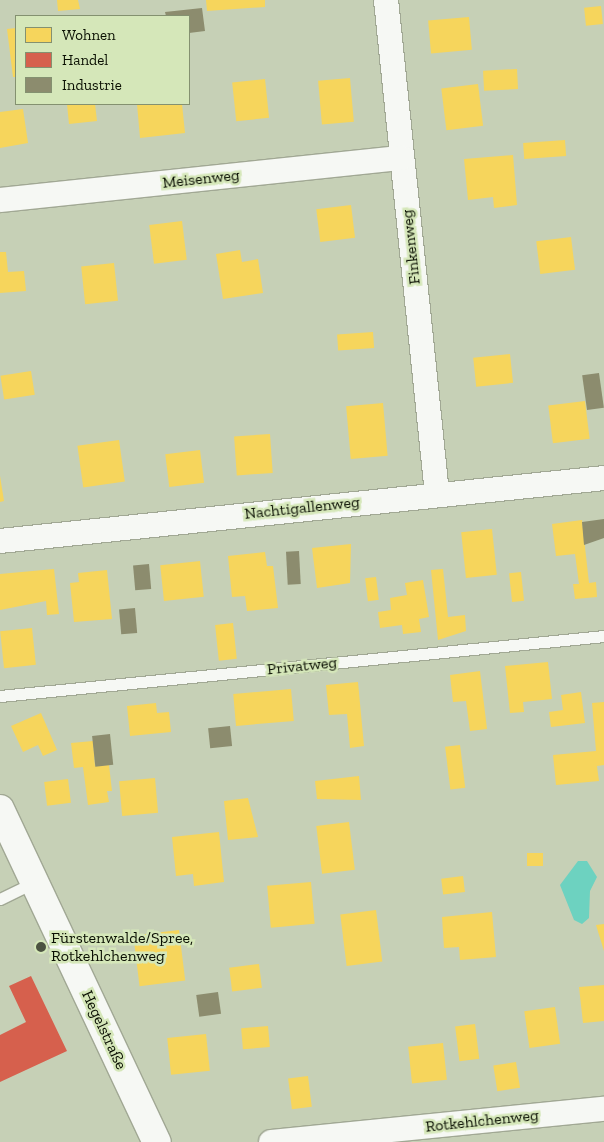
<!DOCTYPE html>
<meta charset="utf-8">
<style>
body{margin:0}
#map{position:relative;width:604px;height:1142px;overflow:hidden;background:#c6d0b6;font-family:"Zilla Slab",serif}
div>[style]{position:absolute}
.water>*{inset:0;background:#6dd2c0}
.homes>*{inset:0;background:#f6d55c;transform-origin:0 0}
.shops>*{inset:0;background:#d6604d}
.industry>*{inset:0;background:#8c8c6e;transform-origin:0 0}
.roads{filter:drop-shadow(1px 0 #a1a894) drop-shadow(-1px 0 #a1a894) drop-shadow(0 1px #a1a894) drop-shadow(0 -1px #a1a894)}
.lane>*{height:11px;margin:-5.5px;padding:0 5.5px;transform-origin:5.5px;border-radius:5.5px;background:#f6f8f4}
.street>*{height:24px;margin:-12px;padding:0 12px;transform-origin:12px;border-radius:12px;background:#f6f8f4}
.secondary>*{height:28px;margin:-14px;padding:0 14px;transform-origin:14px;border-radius:14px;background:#f6f8f4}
.dots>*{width:14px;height:14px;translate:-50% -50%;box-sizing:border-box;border:2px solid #d5e7b9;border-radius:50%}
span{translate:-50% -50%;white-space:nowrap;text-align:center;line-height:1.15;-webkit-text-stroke:5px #d5e7b9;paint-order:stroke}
.street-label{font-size:16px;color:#0a0f02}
.poi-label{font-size:16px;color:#0a0f02}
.left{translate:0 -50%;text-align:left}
.legend{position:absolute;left:15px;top:15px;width:175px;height:90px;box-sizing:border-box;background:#d5e7b9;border:1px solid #849170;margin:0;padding:6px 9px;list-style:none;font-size:15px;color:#0a0f02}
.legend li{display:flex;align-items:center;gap:10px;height:25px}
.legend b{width:25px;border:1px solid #849170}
</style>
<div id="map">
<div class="water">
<i style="clip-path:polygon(578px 861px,587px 861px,597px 877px,590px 891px,589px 918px,582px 924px,574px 920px,560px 885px)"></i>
</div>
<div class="homes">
<i style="clip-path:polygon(57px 0,78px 0,80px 9px,58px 11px)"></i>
<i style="clip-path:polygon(206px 0,265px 0,265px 7px,207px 11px)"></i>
<i style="left:601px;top:6px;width:18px;height:17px;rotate:84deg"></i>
<i style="left:469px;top:17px;width:33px;height:41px;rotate:85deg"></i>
<i style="clip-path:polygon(16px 28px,16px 77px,13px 77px,7px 29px)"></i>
<i style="left:517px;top:69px;width:20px;height:34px;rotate:87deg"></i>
<i style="left:350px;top:78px;width:44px;height:32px;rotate:85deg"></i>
<i style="left:265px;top:79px;width:39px;height:33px;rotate:84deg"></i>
<i style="left:478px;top:84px;width:42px;height:37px;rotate:83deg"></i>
<i style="clip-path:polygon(67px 104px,95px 104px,97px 121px,69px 124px)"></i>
<i style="clip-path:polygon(137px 104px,182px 104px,185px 133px,140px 138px)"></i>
<i style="clip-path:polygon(23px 109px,28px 143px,0 148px,0 112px)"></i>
<i style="left:565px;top:140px;width:16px;height:42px;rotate:86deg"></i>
<i style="clip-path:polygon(513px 155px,517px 205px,494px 208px,493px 197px,468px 200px,464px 159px)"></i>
<i style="left:351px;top:205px;width:33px;height:35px;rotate:83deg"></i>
<i style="left:182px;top:221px;width:39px;height:33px;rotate:83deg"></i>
<i style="left:571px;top:237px;width:33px;height:35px;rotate:83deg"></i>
<i style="clip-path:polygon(240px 250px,242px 262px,258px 259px,263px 293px,223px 299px,216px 254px)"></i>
<i style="clip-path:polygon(0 252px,6px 252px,8px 272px,24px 271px,26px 291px,0 293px)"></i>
<i style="left:114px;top:263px;width:38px;height:33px;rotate:84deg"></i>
<i style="left:373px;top:332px;width:16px;height:36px;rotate:86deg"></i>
<i style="left:510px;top:354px;width:29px;height:37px;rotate:84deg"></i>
<i style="left:31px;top:371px;width:24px;height:31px;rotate:81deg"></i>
<i style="left:585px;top:401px;width:38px;height:37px;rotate:83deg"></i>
<i style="left:383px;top:403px;width:53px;height:37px;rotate:85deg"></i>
<i style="left:270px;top:434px;width:39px;height:36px;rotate:86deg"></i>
<i style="left:119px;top:440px;width:42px;height:42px;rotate:82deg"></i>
<i style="left:200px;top:450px;width:33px;height:35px;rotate:83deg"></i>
<i style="clip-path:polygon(0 476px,4px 501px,0 502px)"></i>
<i style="clip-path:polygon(582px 520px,589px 583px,596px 582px,597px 597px,575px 599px,573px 584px,579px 584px,575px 554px,556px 556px,552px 524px)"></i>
<i style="left:492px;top:529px;width:46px;height:31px;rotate:84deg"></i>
<i style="clip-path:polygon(351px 544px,350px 583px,317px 588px,312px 548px)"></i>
<i style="clip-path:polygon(265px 552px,267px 566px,273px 566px,278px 608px,247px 611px,245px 596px,232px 597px,228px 556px)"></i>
<i style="left:200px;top:561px;width:36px;height:40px;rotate:84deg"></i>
<i style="clip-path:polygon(54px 569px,59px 614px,47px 615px,46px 601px,0 610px,0 574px)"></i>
<i style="clip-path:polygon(443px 569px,448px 617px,465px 615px,466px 631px,438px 640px,431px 570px)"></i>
<i style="clip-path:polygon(107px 570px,112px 619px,74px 622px,70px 583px,79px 582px,78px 573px)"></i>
<i style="left:521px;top:572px;width:29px;height:12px;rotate:84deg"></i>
<i style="left:376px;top:577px;width:23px;height:11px;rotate:83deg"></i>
<i style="clip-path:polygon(423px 580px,429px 617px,419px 619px,421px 632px,403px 634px,402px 625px,380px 628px,378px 612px,391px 610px,390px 598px,407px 595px,405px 583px)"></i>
<i style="left:233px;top:623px;width:36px;height:18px;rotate:84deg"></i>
<i style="left:32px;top:628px;width:37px;height:32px;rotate:84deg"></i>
<i style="clip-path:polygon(548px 662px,552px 699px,523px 702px,524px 712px,510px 713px,505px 666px)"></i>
<i style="clip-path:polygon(480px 671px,487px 729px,470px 731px,466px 701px,453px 702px,450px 675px)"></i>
<i style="clip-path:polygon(358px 682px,364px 746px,350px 748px,347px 714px,329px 715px,326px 685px)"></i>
<i style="left:291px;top:689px;width:32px;height:58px;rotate:85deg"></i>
<i style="clip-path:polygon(581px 692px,585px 723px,551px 727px,549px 712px,563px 710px,561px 695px)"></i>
<i style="clip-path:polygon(604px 702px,604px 765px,597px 766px,599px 781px,556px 785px,553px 755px,596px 751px,592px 703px)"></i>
<i style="clip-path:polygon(156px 703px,157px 713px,169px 712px,171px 732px,130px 736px,127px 706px)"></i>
<i style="clip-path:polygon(41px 713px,57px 750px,43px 756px,38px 745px,23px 752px,11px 726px)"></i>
<i style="clip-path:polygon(93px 741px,95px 766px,109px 765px,112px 791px,107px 791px,109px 802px,88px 805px,83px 767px,74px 768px,71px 743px)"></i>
<i style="left:460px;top:745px;width:43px;height:15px;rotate:83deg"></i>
<i style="clip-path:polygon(359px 776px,361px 800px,317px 799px,315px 781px)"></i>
<i style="left:155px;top:778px;width:35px;height:36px;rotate:85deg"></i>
<i style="left:68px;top:779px;width:24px;height:24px;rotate:83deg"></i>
<i style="clip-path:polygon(248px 798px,258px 837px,228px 840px,224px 801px)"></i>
<i style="left:349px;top:822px;width:48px;height:33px;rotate:83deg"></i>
<i style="clip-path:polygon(219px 832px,224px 882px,194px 886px,193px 874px,176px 876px,172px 837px)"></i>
<i style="left:543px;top:853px;width:13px;height:16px;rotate:90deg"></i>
<i style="left:463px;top:876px;width:16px;height:22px;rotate:83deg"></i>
<i style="left:311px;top:882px;width:42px;height:44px;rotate:85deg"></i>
<i style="left:376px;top:910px;width:52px;height:36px;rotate:83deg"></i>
<i style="clip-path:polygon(492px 912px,496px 957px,460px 960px,459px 947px,444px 948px,442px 917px)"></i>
<i style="clip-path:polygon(604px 924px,604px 951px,596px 925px)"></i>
<i style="left:179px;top:930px;width:51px;height:46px;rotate:83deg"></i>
<i style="left:259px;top:964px;width:24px;height:30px;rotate:83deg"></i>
<i style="clip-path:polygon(604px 985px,604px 1021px,583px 1023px,579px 987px)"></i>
<i style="left:555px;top:1007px;width:37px;height:31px;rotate:82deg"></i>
<i style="left:475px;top:1024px;width:35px;height:20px;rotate:83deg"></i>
<i style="left:268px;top:1026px;width:21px;height:27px;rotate:85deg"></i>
<i style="left:206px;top:1034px;width:37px;height:39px;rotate:84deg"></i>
<i style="left:443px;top:1043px;width:37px;height:35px;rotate:84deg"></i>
<i style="left:516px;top:1062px;width:26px;height:23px;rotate:81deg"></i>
<i style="left:308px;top:1076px;width:31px;height:20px;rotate:83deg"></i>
</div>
<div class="shops">
<i style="clip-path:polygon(31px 976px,67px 1051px,0 1082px,0 1035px,26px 1022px,9px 986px)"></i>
</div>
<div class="industry">
<i style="clip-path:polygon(202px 8px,205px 31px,189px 33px,189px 16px,166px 16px,165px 12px)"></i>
<i style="left:599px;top:373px;width:35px;height:17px;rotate:82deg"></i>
<i style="clip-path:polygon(604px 519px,604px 538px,584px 545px,582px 522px)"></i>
<i style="left:299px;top:551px;width:33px;height:13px;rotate:87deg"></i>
<i style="left:149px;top:564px;width:25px;height:16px;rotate:85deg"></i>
<i style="left:135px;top:608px;width:25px;height:16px;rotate:85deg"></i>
<i style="left:230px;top:726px;width:20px;height:22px;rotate:84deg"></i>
<i style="left:110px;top:734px;width:31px;height:18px;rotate:84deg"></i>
<i style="left:218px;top:992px;width:22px;height:22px;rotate:82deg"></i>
</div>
<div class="roads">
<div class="lane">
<i style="left:0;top:696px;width:607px;rotate:-5.67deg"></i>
<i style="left:0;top:899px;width:39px;rotate:-26deg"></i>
</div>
<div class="street">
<i style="left:386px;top:0;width:497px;rotate:84.1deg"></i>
<i style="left:0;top:200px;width:404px;rotate:-6deg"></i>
<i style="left:0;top:541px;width:607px;rotate:-5.95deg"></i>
<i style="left:271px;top:1142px;width:335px;rotate:-5.7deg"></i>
</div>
<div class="secondary">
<i style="left:0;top:809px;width:368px;rotate:64.8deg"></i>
</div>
</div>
<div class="dots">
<i style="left:41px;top:947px;background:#4c5341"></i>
</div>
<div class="street-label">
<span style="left:201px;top:179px;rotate:-6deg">Meisenweg</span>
<span style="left:411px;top:247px;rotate:-96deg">Finkenweg</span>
<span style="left:302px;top:508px;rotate:-6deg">Nachtigallenweg</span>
<span style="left:302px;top:666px;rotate:-6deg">Privatweg</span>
<span style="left:104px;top:1030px;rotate:65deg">Hegelstraße</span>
<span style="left:482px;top:1121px;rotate:-6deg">Rotkehlchenweg</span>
</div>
<div class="poi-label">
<span class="left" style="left:51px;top:947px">Fürstenwalde/Spree,<br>Rotkehlchenweg</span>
</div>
<ul class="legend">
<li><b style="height:14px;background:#f6d55c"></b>Wohnen</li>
<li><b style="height:14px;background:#d6604d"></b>Handel</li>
<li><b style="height:14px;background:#8c8c6e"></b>Industrie</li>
</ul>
</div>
